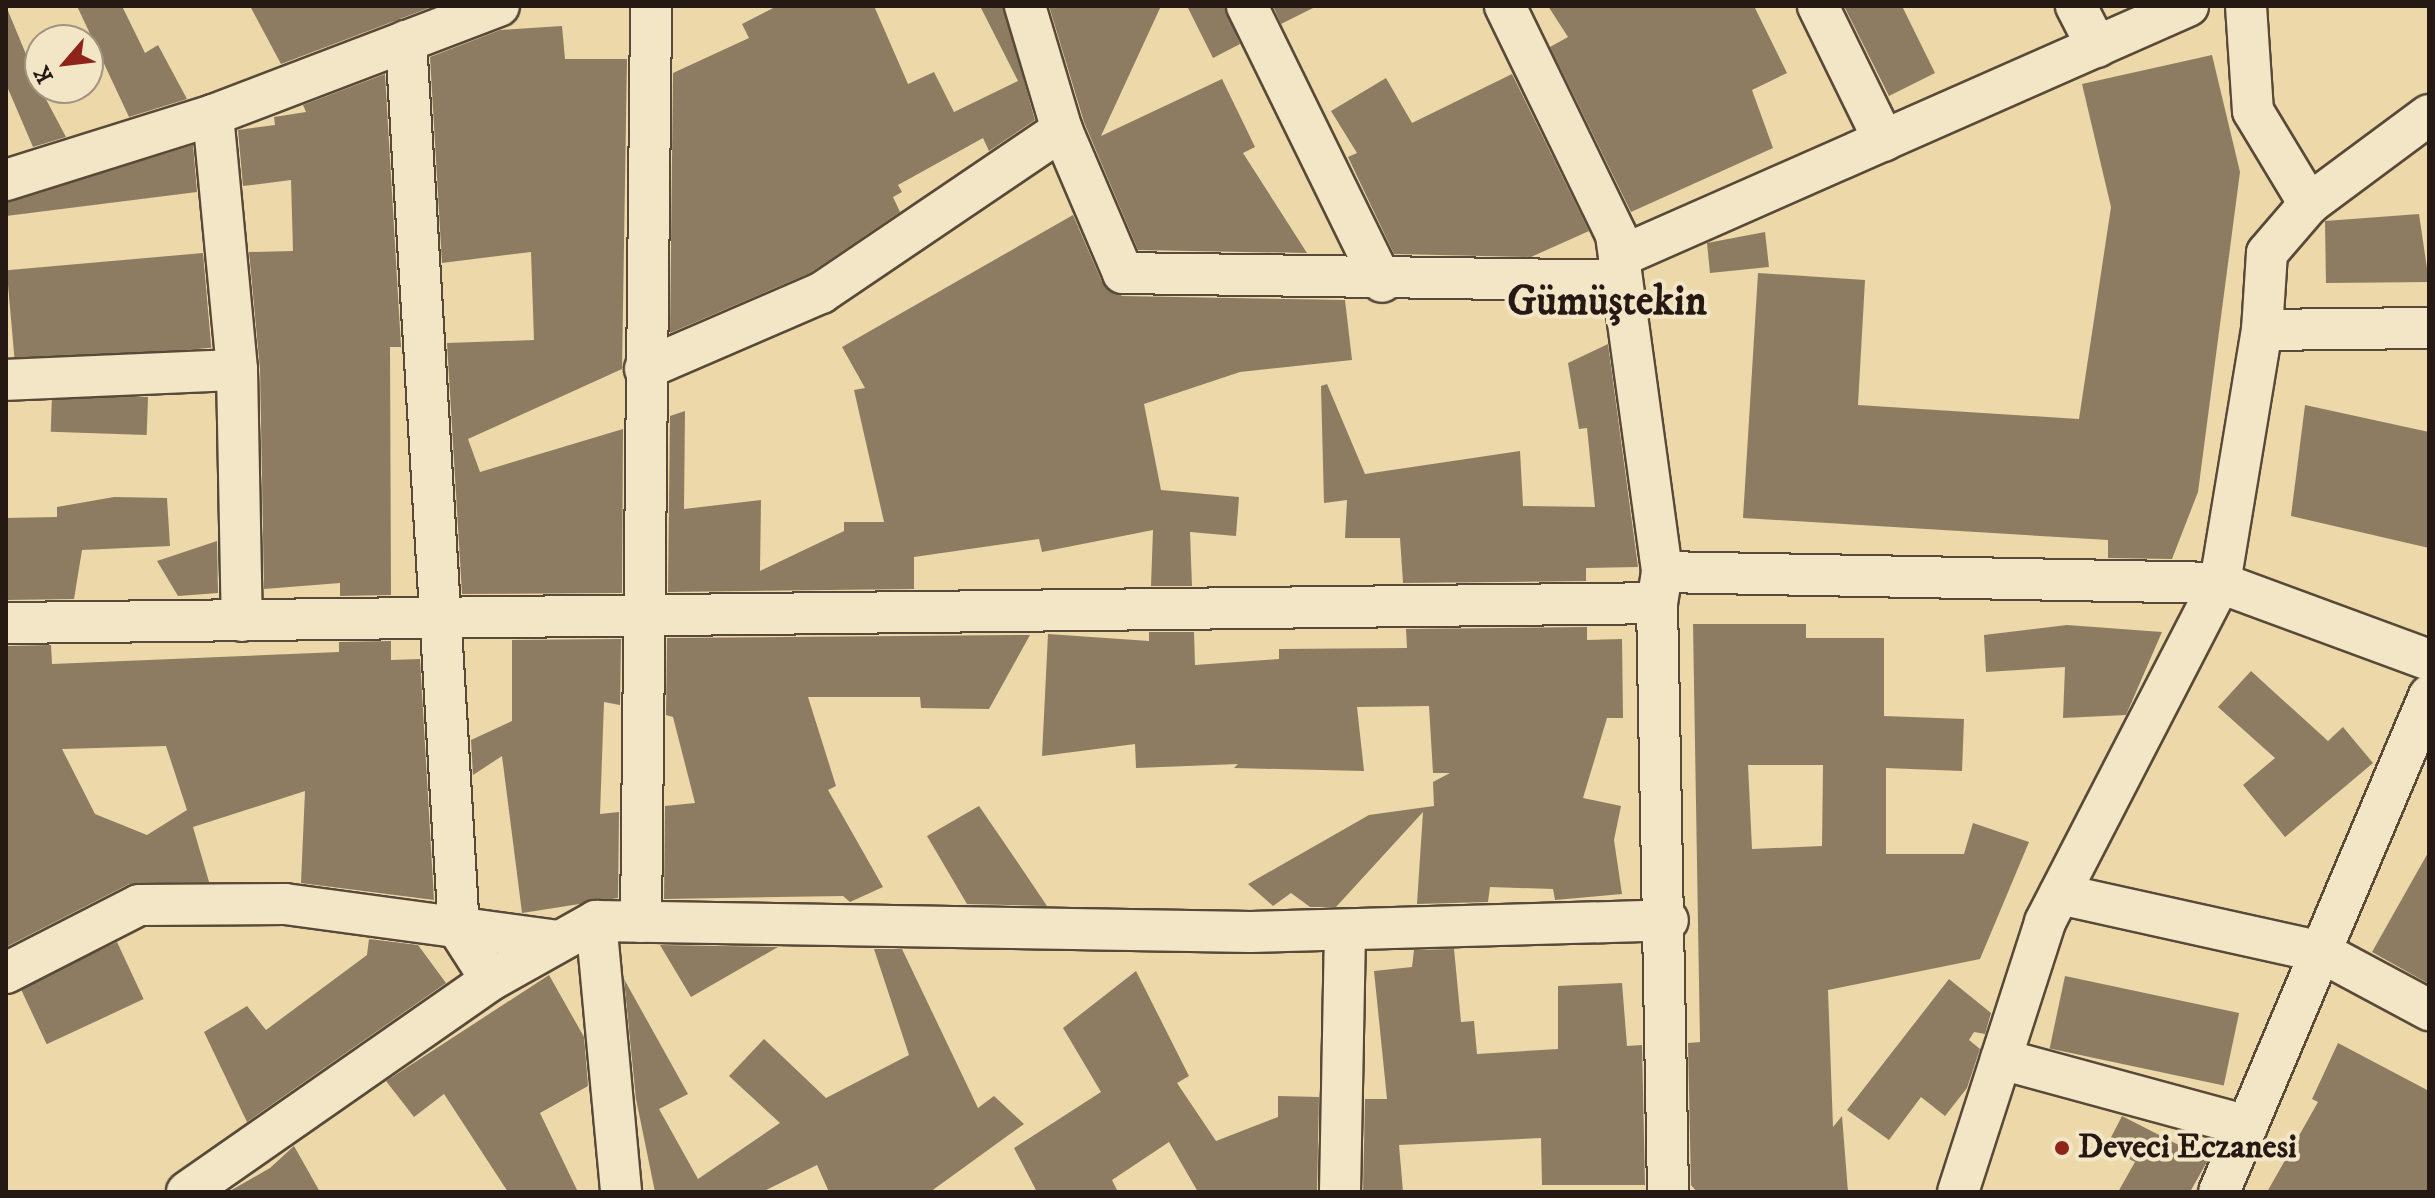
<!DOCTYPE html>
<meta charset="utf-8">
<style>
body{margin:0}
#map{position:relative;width:2435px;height:1198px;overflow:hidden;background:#ecd8a9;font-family:"IM FELL DW Pica",serif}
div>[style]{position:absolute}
.building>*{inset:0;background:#8d7c61;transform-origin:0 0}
.roads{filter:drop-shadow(2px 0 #584939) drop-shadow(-2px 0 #584939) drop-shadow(0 2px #584939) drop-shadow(0 -2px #584939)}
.minor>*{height:40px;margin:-20px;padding:0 20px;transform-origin:20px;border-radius:20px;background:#f3e6c7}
.dots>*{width:22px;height:22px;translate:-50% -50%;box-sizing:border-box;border:4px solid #f3e6c7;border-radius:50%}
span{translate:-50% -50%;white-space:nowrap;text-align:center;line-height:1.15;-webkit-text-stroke:8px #f3e6c7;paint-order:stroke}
.poi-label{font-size:34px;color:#261914;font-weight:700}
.left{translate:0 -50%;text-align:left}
.district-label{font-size:42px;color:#261914;font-weight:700}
.frame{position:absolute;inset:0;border:8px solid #261914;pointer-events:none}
.north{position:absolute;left:24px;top:24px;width:80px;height:80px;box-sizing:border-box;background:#f3e6c7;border:2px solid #a1947f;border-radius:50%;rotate:242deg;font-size:22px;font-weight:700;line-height:32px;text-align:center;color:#261914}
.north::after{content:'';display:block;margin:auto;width:28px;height:36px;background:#8f2418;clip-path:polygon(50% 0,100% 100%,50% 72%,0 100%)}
</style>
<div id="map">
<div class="building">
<i style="clip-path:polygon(6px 6px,40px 88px,66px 137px,33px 147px,6px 84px)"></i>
<i style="clip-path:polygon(77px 6px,122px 6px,145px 53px,158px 45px,187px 99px,129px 117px)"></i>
<i style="clip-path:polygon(250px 6px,434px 6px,281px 64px)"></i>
<i style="clip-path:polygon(777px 6px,874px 6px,908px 84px,934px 72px,954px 112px,1018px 81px,980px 6px,1003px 6px,1035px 120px,989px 151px,983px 138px,898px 185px,902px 192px,893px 197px,900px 212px,810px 273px,670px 333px,673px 73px,749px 38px,742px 24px)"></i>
<i style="clip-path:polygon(1049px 6px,1161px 6px,1101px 136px,1222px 79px,1255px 147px,1243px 153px,1307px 253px,1138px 250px,1084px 122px)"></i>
<i style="clip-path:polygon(1187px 6px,1224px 6px,1240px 44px,1213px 58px)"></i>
<i style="clip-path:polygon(1273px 6px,1317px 6px,1281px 24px)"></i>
<i style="clip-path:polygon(1548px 6px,1754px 6px,1787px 73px,1752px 90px,1773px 148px,1631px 212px,1550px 47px,1568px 37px)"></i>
<i style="clip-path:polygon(1844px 6px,1902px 6px,1935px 73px,1889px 96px)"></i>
<i style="clip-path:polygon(562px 26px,565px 59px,627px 59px,622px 369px,468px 439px,480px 472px,623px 429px,622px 593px,462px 594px,447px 343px,534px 340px,531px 252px,442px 263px,430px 57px,500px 30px)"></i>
<i style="clip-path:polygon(2212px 55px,2240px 172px,2198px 492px,2172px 559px,2108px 558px,2108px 540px,1743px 518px,1758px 273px,1865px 280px,1858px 405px,2079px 419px,2111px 207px,2082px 84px)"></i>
<i style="clip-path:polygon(385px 74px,401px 347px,390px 347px,391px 595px,340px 596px,340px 583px,264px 589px,260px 369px,249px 252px,293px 251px,291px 180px,243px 186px,238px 130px,275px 125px,274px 117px,306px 112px,303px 105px)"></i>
<i style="clip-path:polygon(1512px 74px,1589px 231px,1531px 257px,1394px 254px,1348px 157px,1357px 153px,1331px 111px,1386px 78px,1412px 123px)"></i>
<i style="clip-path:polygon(193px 145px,197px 192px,6px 216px,6px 202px)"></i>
<i style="clip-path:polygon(2419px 214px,2429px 282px,2326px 283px,2325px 221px)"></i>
<i style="clip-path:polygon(1073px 215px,1102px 282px,1122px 296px,1345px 300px,1352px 360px,1240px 372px,1144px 404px,1161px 490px,1239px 497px,1236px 536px,1190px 532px,1192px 586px,1151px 586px,1153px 530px,1042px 552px,1039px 539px,914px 557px,914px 589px,668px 592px,670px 416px,685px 411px,684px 509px,761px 500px,760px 571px,844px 531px,844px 522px,884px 522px,854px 390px,865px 388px,842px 347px)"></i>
<i style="clip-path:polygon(1765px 232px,1769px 267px,1710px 273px,1707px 243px)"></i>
<i style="left:203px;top:253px;width:95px;height:197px;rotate:85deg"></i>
<i style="clip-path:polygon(1608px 344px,1638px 567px,1586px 568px,1586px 581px,1403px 583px,1400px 538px,1345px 538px,1347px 500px,1324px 503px,1321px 386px,1327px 384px,1365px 474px,1520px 451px,1523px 506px,1595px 507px,1587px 428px,1579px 429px,1568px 363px)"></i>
<i style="left:148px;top:397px;width:38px;height:96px;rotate:92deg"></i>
<i style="clip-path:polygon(2305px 405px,2429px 432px,2429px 548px,2291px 516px)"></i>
<i style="clip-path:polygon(114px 497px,167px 498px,170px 546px,82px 550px,74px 599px,6px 600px,6px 518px,57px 517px,57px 507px)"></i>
<i style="clip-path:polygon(217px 541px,218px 593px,178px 596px,157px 561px)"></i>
<i style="clip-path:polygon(evenodd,1693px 624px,1806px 624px,1806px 638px,1884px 638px,1884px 716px,1964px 719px,1962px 771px,1886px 768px,1886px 854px,1964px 854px,1973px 823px,2029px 842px,1980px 959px,1828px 990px,1833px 1127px,1842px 1116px,1848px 1192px,1697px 1192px,1691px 1185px,1688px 1043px,1700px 1042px,1693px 624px,1748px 765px,1823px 765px,1822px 846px,1752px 849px,1748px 765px)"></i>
<i style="clip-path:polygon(2067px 625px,2162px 632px,2126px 715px,2063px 718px,2065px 667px,1986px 672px,1984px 635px)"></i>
<i style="clip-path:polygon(1587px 627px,1587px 640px,1622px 639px,1623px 718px,1607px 718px,1583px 798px,1621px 806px,1614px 840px,1622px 894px,1555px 900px,1553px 889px,1490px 887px,1488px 902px,1417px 904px,1423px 812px,1336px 907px,1310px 907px,1291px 893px,1273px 906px,1248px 884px,1369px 815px,1434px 806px,1433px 782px,1450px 773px,1433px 773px,1429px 706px,1357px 707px,1364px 771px,1234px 768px,1238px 764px,1136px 768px,1135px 744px,1042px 756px,1048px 634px,1149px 641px,1149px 632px,1194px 632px,1195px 665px,1279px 659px,1279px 649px,1407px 648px,1406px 629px)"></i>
<i style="clip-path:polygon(1030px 635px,989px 709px,921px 708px,920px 697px,808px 697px,836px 786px,828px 790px,883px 887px,850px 902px,843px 896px,664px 899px,665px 806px,695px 803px,673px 717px,666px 715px,667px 638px)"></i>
<i style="clip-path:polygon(621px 639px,620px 705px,604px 702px,600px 814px,619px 812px,618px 898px,522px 913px,502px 756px,473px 775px,471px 740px,512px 721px,512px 640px)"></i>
<i style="clip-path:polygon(evenodd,391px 641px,391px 660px,420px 659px,434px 900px,301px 883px,305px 791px,193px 827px,209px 882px,129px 884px,6px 947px,6px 646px,51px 645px,52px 664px,339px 652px,339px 642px,391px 641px,166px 746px,187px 810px,147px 835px,95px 814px,62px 749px,166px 746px)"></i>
<i style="clip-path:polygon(2251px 671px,2328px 741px,2343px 727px,2373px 763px,2285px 837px,2243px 785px,2275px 758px,2218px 707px)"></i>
<i style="clip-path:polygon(979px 806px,1016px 860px,1047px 906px,967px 904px,927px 836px)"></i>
<i style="clip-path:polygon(2429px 851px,2429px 984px,2372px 952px)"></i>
<i style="clip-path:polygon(369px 939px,418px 945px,446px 983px,247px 1122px,204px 1032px,247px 1006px,266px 1030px,367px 955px)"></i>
<i style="left:117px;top:942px;width:63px;height:107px;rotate:65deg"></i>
<i style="clip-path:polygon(660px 945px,778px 947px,691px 997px)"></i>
<i style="clip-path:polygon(874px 949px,902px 949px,978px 1108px,994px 1096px,1024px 1124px,930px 1192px,829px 1192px,817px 1165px,762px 1192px,655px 1192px,636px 1099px,624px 979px,688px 1094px,659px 1109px,698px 1179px,780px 1123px,729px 1076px,764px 1039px,826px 1098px,909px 1055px)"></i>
<i style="clip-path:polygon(1454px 949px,1461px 1022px,1474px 1021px,1477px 1054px,1558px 1049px,1558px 986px,1622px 983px,1627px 1046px,1642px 1045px,1645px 1185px,1542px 1185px,1541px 1138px,1399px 1145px,1403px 1192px,1363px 1192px,1365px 1099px,1387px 1099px,1374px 971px,1412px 967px,1414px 950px)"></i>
<i style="clip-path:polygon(1136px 971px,1189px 1076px,1177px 1083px,1216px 1141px,1278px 1117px,1278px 1096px,1319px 1097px,1317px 1192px,1198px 1192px,1169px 1142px,1112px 1180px,1118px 1192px,1037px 1192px,1014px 1148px,1101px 1092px,1063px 1028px)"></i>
<i style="clip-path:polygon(549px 975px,584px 1037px,588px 1086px,540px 1113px,578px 1192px,508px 1192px,444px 1094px,414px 1117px,386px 1081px)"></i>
<i style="left:2065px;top:976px;width:178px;height:74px;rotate:12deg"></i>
<i style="clip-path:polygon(1949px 979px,1991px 1013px,1985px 1034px,1974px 1032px,1969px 1040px,1980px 1049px,1967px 1088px,1945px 1116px,1921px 1097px,1889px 1140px,1847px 1110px)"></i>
<i style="clip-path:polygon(2338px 1043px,2429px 1091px,2429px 1192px,2267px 1192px,2318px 1102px,2312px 1099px)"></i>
<i style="clip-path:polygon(2122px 1116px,2208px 1160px,2190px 1192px,2118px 1192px,2135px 1162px,2106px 1147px)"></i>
<i style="clip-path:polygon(294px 1146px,320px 1192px,228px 1192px,270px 1168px)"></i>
</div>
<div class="roads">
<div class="minor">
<i style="left:1025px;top:6px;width:129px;rotate:73.4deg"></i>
<i style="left:1062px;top:130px;width:155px;rotate:66.9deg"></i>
<i style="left:1123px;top:273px;width:499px;rotate:0.9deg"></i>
<i style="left:1247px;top:6px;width:307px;rotate:63.9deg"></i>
<i style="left:1505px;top:6px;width:254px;rotate:64.1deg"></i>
<i style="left:1616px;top:235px;width:340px;rotate:82.2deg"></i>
<i style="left:1662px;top:572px;width:31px;rotate:99deg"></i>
<i style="left:1657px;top:603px;width:589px;rotate:88.93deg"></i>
<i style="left:1818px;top:6px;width:150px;rotate:63.9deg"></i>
<i style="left:2076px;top:6px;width:46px;rotate:62.9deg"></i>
<i style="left:2246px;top:6px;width:105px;rotate:86.2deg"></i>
<i style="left:2253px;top:111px;width:109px;rotate:58.9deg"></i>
<i style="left:406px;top:41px;width:891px;rotate:86.59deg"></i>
<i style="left:459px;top:930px;width:59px;rotate:57.4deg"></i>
<i style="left:213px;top:115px;width:256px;rotate:84.6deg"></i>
<i style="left:237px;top:370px;width:251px;rotate:88.9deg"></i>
<i style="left:6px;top:180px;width:217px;rotate:-17.4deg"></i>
<i style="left:213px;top:115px;width:306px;rotate:-20.9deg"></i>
<i style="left:1619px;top:257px;width:622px;rotate:-23.8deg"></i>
<i style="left:2262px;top:330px;width:77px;rotate:-86.3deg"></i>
<i style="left:2267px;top:253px;width:65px;rotate:-49.4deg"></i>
<i style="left:2309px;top:204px;width:149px;rotate:-36.6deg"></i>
<i style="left:645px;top:369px;width:192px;rotate:-23.4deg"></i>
<i style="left:821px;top:293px;width:291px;rotate:-34.1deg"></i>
<i style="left:6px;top:380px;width:231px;rotate:-2.5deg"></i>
<i style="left:1662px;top:572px;width:558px;rotate:1.13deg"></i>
<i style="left:2220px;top:583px;width:223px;rotate:20.2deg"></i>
<i style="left:6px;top:623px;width:1651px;rotate:-0.69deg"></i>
<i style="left:2060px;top:894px;width:267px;rotate:12.5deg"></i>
<i style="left:2321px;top:952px;width:123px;rotate:28.2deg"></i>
<i style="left:596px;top:921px;width:272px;rotate:84.7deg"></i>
<i style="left:641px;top:922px;width:916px;rotate:-89.37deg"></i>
<i style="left:6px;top:973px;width:149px;rotate:-27.1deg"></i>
<i style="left:139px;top:905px;width:146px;rotate:-0.4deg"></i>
<i style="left:285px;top:904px;width:276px;rotate:7.7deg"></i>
<i style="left:2001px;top:1059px;width:255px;rotate:15.2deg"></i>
<i style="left:187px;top:1192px;width:371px;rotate:-34.9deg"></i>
<i style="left:491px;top:980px;width:120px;rotate:-29.3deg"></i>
<i style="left:596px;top:921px;width:655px;rotate:0.96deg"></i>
<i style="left:1251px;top:932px;width:417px;rotate:-1.6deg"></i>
<i style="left:1340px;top:1192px;width:262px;rotate:-88.9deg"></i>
<i style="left:1958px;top:1192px;width:284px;rotate:-72.1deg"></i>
<i style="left:2045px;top:922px;width:382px;rotate:-62.7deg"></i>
<i style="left:2220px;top:583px;width:256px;rotate:-80.6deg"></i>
<i style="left:2262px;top:330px;width:167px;rotate:-0.7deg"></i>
<i style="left:2219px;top:1192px;width:539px;rotate:-67.05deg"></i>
</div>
</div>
<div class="dots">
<i style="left:2062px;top:1148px;background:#8f2418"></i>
</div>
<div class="poi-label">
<span class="left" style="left:2078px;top:1148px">Deveci Eczanesi</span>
</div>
<div class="district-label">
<span style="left:1607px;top:302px">Gümüştekin</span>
</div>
<div class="frame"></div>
<div class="north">K</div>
</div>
